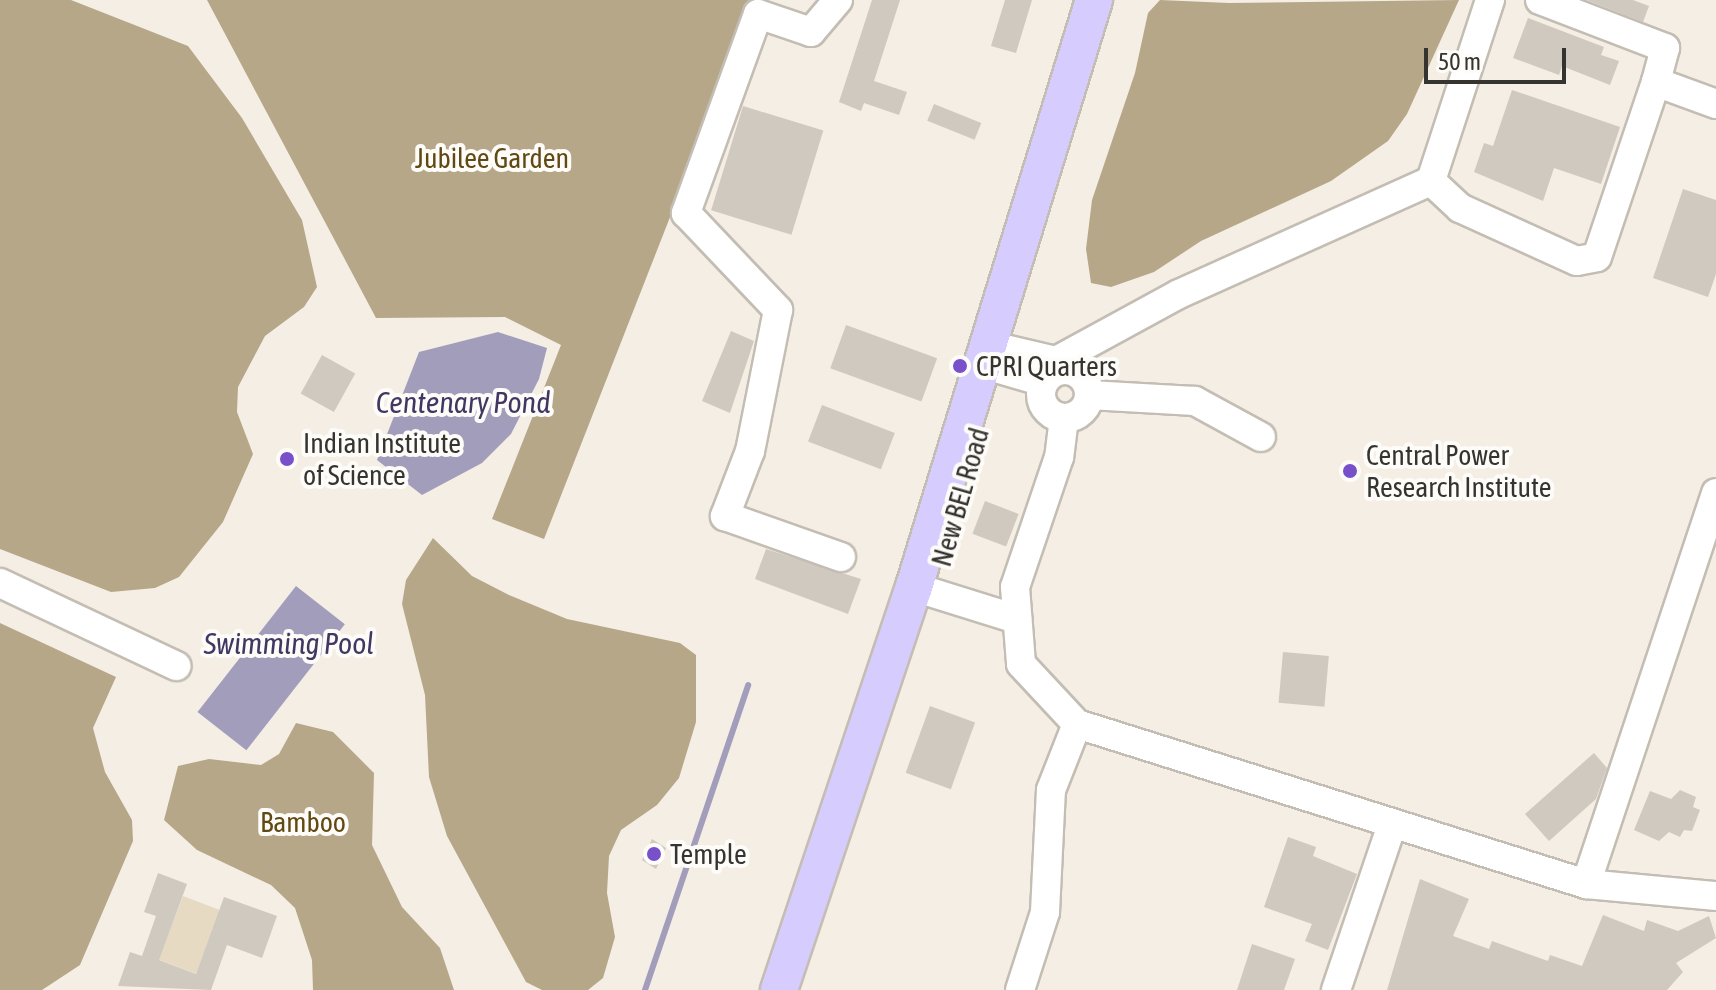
<!DOCTYPE html>
<style>
body{margin:0}
#map{position:relative;width:1716px;height:990px;overflow:hidden;background:#f4eee4;font-family:"Asap Condensed",sans-serif}
div>[style]{position:absolute}
.green>*{inset:0;background:#e7dac3;transform-origin:0 0}
.forest>*{inset:0;background:#b7a789}
.water>*{inset:0;background:#a39dbc;transform-origin:0 0}
.stream>*{height:6px;margin:-3px;padding:0 3px;transform-origin:3px;border-radius:3px;background:#a39dbc}
.building>*{inset:0;background:#cfc9bf;transform-origin:0 0}
.roads{filter:drop-shadow(2px 0 #c3bdb3) drop-shadow(-2px 0 #c3bdb3) drop-shadow(0 2px #c3bdb3) drop-shadow(0 -2px #c3bdb3)}
.minor>*{height:28px;margin:-14px;padding:0 14px;transform-origin:14px;border-radius:14px;background:#fff}
.minor>.ring{margin:-14px;padding:0;box-sizing:content-box;background:none;border:28px solid #fff;border-radius:50%}
.major>*{height:36px;margin:-18px;padding:0 18px;transform-origin:18px;border-radius:18px;background:#d7ccfe}
.dots>*{width:22px;height:22px;translate:-50% -50%;box-sizing:border-box;border:4px solid #fefcf8;border-radius:50%}
span{translate:-50% -50%;white-space:nowrap;text-align:center;line-height:1.15;-webkit-text-stroke:8px #fefcf8;paint-order:stroke}
.park-label{font-size:28px;color:#614914}
.poi-label{font-size:28px;color:#363430}
.left{translate:0 -50%;text-align:left}
.street-label{font-size:28px;color:#363430}
.water-label{font-size:30px;color:#423763;font-style:italic}
.scale{position:absolute;left:1424px;top:48px;width:142px;height:36px;box-sizing:border-box;border:4px solid #363430;border-top:0;padding-left:10px;font-size:24px;line-height:28px;white-space:nowrap;color:#363430;-webkit-text-stroke:6px #fefcf8;paint-order:stroke}
</style>
<div id="map">
<div class="green">
<i style="left:183px;top:896px;width:40px;height:68px;rotate:21deg"></i>
</div>
<div class="forest">
<i style="clip-path:polygon(0 0,71px 0,188px 46px,242px 118px,302px 220px,317px 287px,304px 307px,265px 336px,238px 387px,237px 412px,253px 454px,223px 522px,179px 577px,155px 588px,111px 592px,0 549px)"></i>
<i style="clip-path:polygon(207px 0,755px 0,544px 539px,492px 519px,561px 345px,505px 317px,376px 318px)"></i>
<i style="clip-path:polygon(1160px 0,1229px 3px,1459px 0,1407px 114px,1388px 141px,1331px 181px,1201px 241px,1154px 272px,1111px 287px,1091px 283px,1086px 249px,1092px 200px,1135px 73px,1148px 13px)"></i>
<i style="clip-path:polygon(433px 538px,472px 576px,509px 595px,567px 619px,680px 643px,696px 655px,696px 722px,679px 778px,657px 805px,621px 830px,609px 856px,607px 893px,615px 937px,603px 978px,588px 990px,542px 990px,526px 982px,447px 836px,429px 777px,425px 695px,402px 604px,406px 580px)"></i>
<i style="clip-path:polygon(0 623px,116px 677px,93px 728px,105px 772px,132px 820px,133px 841px,80px 965px,42px 990px,0 990px)"></i>
<i style="clip-path:polygon(296px 723px,333px 732px,374px 773px,372px 845px,402px 907px,440px 948px,454px 990px,313px 990px,312px 960px,295px 908px,271px 885px,197px 850px,164px 820px,178px 766px,209px 759px,261px 765px,279px 754px)"></i>
</div>
<div class="water">
<i style="clip-path:polygon(498px 332px,547px 348px,539px 379px,511px 434px,482px 463px,422px 495px,377px 460px,419px 352px)"></i>
<i style="left:296px;top:586px;width:62px;height:160px;rotate:38deg"></i>
</div>
<div class="stream">
<i style="left:645px;top:990px;width:322px;rotate:-71.3deg"></i>
</div>
<div class="building">
<i style="clip-path:polygon(872px 0,900px 0,874px 81px,907px 92px,899px 115px,864px 103px,861px 111px,839px 102px)"></i>
<i style="clip-path:polygon(1005px 0,1032px 0,1016px 53px,991px 46px)"></i>
<i style="clip-path:polygon(1587px 0,1633px 0,1649px 6px,1643px 22px)"></i>
<i style="clip-path:polygon(1528px 18px,1604px 47px,1601px 55px,1619px 61px,1610px 85px,1562px 66px,1559px 75px,1513px 58px)"></i>
<i style="clip-path:polygon(1512px 90px,1620px 127px,1601px 184px,1554px 168px,1543px 201px,1474px 172px,1484px 143px,1493px 146px)"></i>
<i style="left:934px;top:104px;width:51px;height:18px;rotate:22deg"></i>
<i style="left:743px;top:106px;width:84px;height:109px;rotate:17deg"></i>
<i style="clip-path:polygon(1683px 189px,1716px 200px,1716px 274px,1708px 297px,1653px 278px)"></i>
<i style="left:846px;top:325px;width:97px;height:46px;rotate:20deg"></i>
<i style="clip-path:polygon(731px 331px,754px 341px,730px 413px,702px 401px)"></i>
<i style="left:322px;top:355px;width:38px;height:44px;rotate:29deg"></i>
<i style="left:822px;top:405px;width:78px;height:39px;rotate:21deg"></i>
<i style="left:985px;top:501px;width:36px;height:35px;rotate:21deg"></i>
<i style="clip-path:polygon(766px 549px,861px 579px,848px 614px,755px 579px)"></i>
<i style="left:1283px;top:652px;width:46px;height:51px;rotate:5deg"></i>
<i style="left:930px;top:706px;width:48px;height:71px;rotate:20deg"></i>
<i style="clip-path:polygon(1594px 753px,1607px 768px,1596px 799px,1549px 841px,1525px 814px)"></i>
<i style="clip-path:polygon(1680px 790px,1696px 797px,1693px 807px,1700px 810px,1692px 831px,1684px 830px,1680px 837px,1669px 832px,1659px 841px,1634px 830px,1650px 791px,1671px 799px)"></i>
<i style="clip-path:polygon(1288px 837px,1316px 847px,1313px 856px,1357px 874px,1328px 950px,1305px 941px,1312px 924px,1264px 907px)"></i>
<i style="clip-path:polygon(652px 839px,666px 848px,656px 869px,642px 860px)"></i>
<i style="clip-path:polygon(158px 873px,187px 884px,159px 960px,196px 974px,224px 897px,277px 916px,262px 958px,227px 945px,211px 990px,118px 986px,130px 952px,142px 956px,156px 916px,144px 912px)"></i>
<i style="clip-path:polygon(1420px 879px,1469px 899px,1453px 936px,1489px 949px,1492px 941px,1548px 961px,1550px 955px,1582px 966px,1603px 915px,1644px 931px,1647px 920px,1678px 931px,1709px 916px,1716px 938px,1676px 963px,1683px 972px,1667px 990px,1387px 990px)"></i>
<i style="clip-path:polygon(1252px 944px,1295px 959px,1284px 990px,1237px 990px)"></i>
</div>
<div class="roads">
<div class="minor">
<i style="left:838px;top:0;width:42px;rotate:130.2deg"></i>
<i style="left:811px;top:32px;width:56px;rotate:-161.2deg"></i>
<i style="left:758px;top:14px;width:212px;rotate:109.9deg"></i>
<i style="left:686px;top:213px;width:134px;rotate:46.5deg"></i>
<i style="left:778px;top:310px;width:144px;rotate:101.2deg"></i>
<i style="left:750px;top:451px;width:70px;rotate:111deg"></i>
<i style="left:725px;top:516px;width:123px;rotate:19.5deg"></i>
<i style="left:1490px;top:0;width:190px;rotate:108.1deg"></i>
<i style="left:1431px;top:181px;width:40px;rotate:43deg"></i>
<i style="left:1460px;top:208px;width:128px;rotate:24.4deg"></i>
<i style="left:1577px;top:261px;width:20px;rotate:-11deg"></i>
<i style="left:1597px;top:257px;width:185px;rotate:-71.4deg"></i>
<i style="left:1656px;top:82px;width:64px;rotate:20.1deg"></i>
<i style="left:1540px;top:0;width:134px;rotate:21deg"></i>
<i style="left:1665px;top:48px;width:35px;rotate:105deg"></i>
<i style="left:1001px;top:348px;width:57px;rotate:13.3deg"></i>
<i style="left:1056px;top:361px;width:140px;rotate:-28.6deg"></i>
<i style="left:1179px;top:294px;width:276px;rotate:-24.2deg"></i>
<i style="left:996px;top:368px;width:50px;rotate:16.3deg"></i>
<i class="ring" style="left:1041px;top:370px;width:20px;height:20px"></i>
<i style="left:1089px;top:395px;width:106px;rotate:3.2deg"></i>
<i style="left:1195px;top:401px;width:75px;rotate:28.6deg"></i>
<i style="left:1064px;top:418px;width:39px;rotate:97deg"></i>
<i style="left:1059px;top:457px;width:137px;rotate:108.7deg"></i>
<i style="left:1015px;top:587px;width:77px;rotate:85.5deg"></i>
<i style="left:1021px;top:664px;width:82px;rotate:47deg"></i>
<i style="left:1077px;top:724px;width:534px;rotate:17.45deg"></i>
<i style="left:1586px;top:884px;width:412px;rotate:-71.6deg"></i>
<i style="left:0;top:583px;width:195px;rotate:25.2deg"></i>
<i style="left:914px;top:587px;width:108px;rotate:17.3deg"></i>
<i style="left:1586px;top:884px;width:131px;rotate:5.3deg"></i>
<i style="left:1020px;top:990px;width:82px;rotate:-72.2deg"></i>
<i style="left:1045px;top:912px;width:122px;rotate:-87.2deg"></i>
<i style="left:1051px;top:790px;width:71px;rotate:-68.5deg"></i>
<i style="left:1336px;top:990px;width:174px;rotate:-71.3deg"></i>
</div>
<div class="major">
<i style="left:779px;top:990px;width:425px;rotate:-71.5deg"></i>
<i style="left:914px;top:587px;width:614px;rotate:-72.95deg"></i>
</div>
</div>
<div class="dots">
<i style="left:960px;top:366px;background:#7750ca"></i>
<i style="left:287px;top:459px;background:#7750ca"></i>
<i style="left:1350px;top:471px;background:#7750ca"></i>
<i style="left:654px;top:854px;background:#7750ca"></i>
</div>
<div class="park-label">
<span style="left:492px;top:158px">Jubilee Garden</span>
<span style="left:303px;top:822px">Bamboo</span>
</div>
<div class="poi-label">
<span class="left" style="left:976px;top:366px">CPRI Quarters</span>
<span class="left" style="left:303px;top:459px">Indian Institute<br>of Science</span>
<span class="left" style="left:1366px;top:471px">Central Power<br>Research Institute</span>
<span class="left" style="left:670px;top:854px">Temple</span>
</div>
<div class="street-label">
<span style="left:960px;top:497px;rotate:-74deg">New BEL Road</span>
</div>
<div class="water-label">
<span style="left:463px;top:402px">Centenary Pond</span>
<span style="left:289px;top:643px">Swimming Pool</span>
</div>
<div class="scale">50 m</div>
</div>
